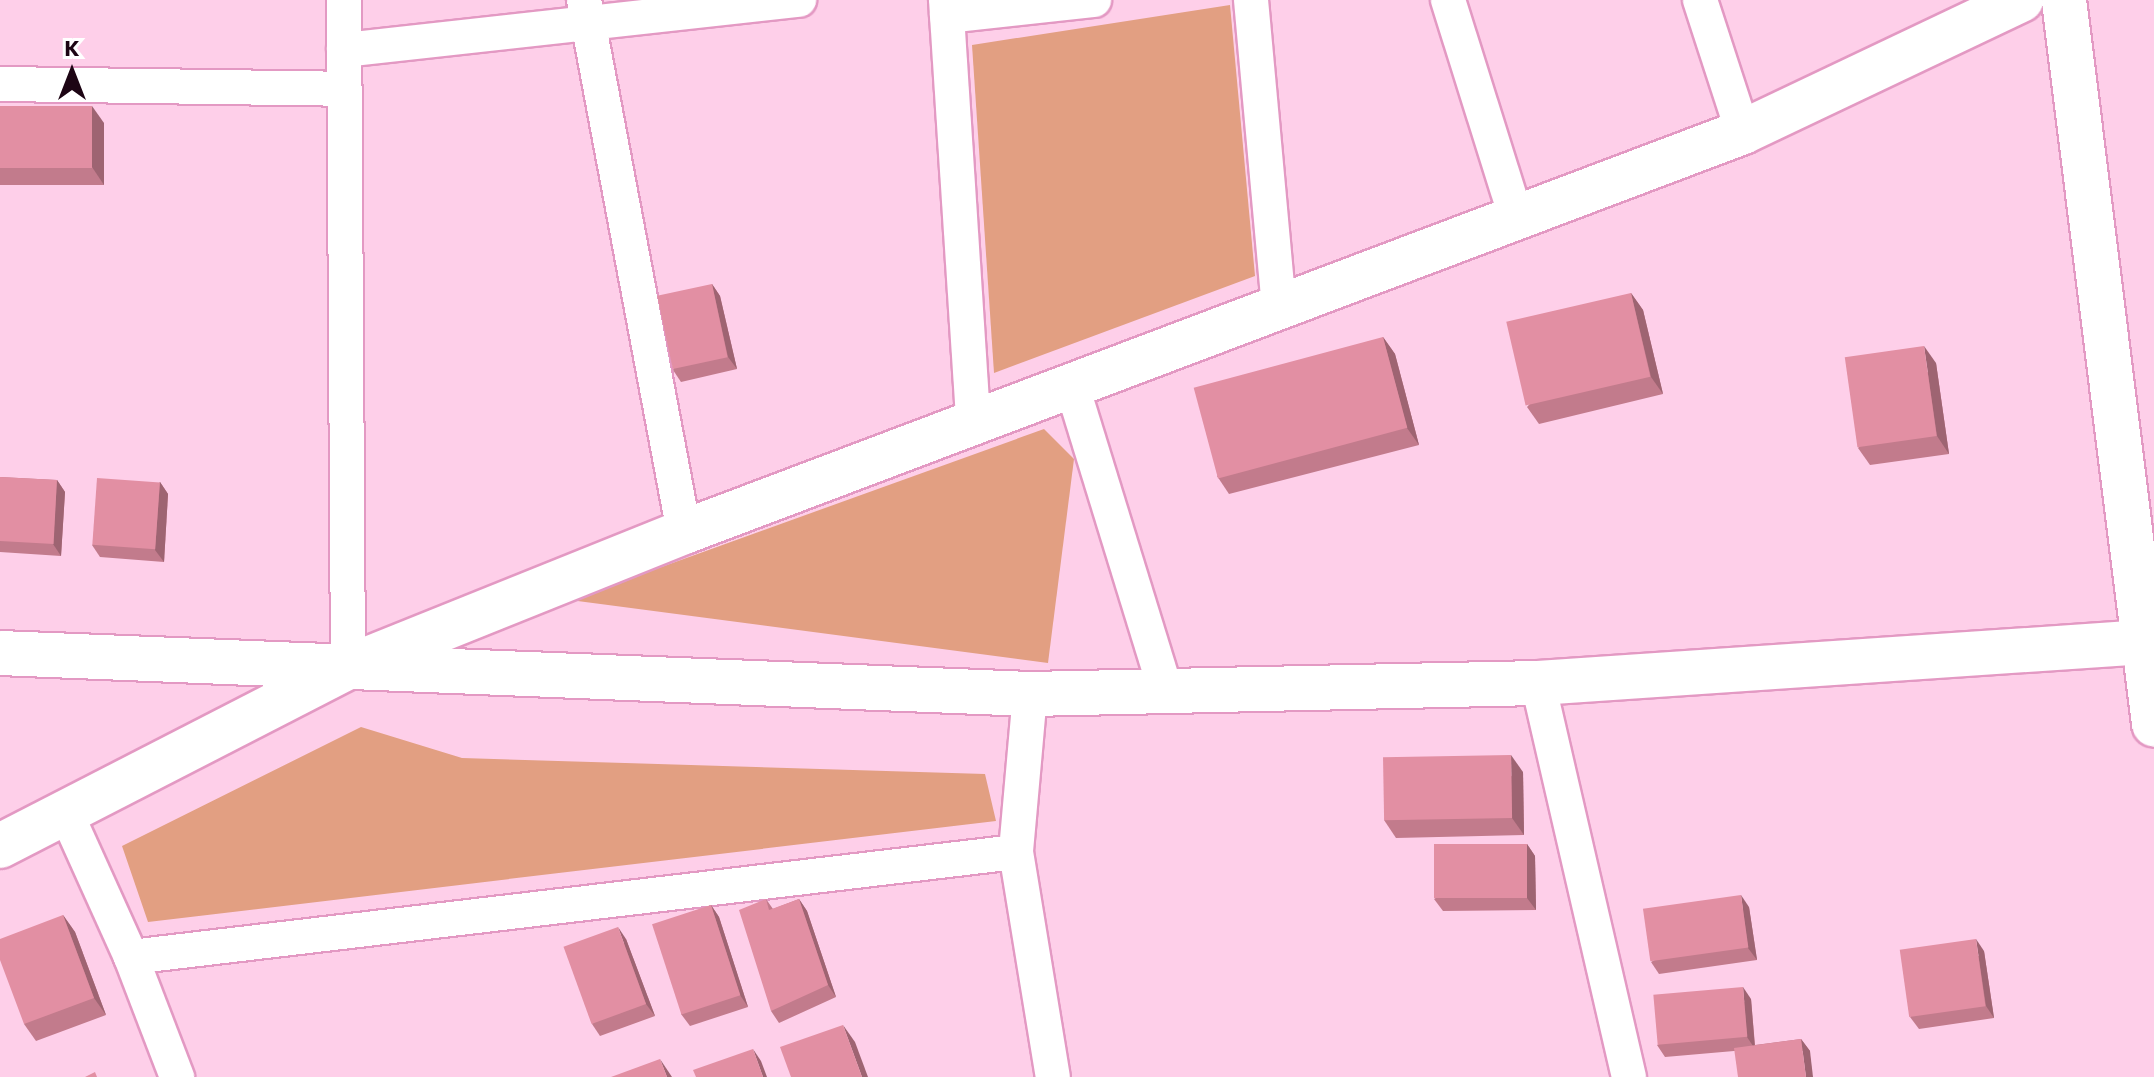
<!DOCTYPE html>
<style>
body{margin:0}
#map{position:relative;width:2154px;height:1077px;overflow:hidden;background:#fecfe9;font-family:Commissioner,sans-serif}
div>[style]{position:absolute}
.green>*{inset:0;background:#e29f82}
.roads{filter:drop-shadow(2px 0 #e399c3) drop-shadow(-2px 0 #e399c3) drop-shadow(0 2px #e399c3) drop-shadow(0 -2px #e399c3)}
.street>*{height:34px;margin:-17px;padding:0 17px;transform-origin:17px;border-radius:17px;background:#fff}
.secondary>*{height:44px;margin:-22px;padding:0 22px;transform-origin:22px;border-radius:22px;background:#fff}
.primary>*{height:44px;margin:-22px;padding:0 22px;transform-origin:22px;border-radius:22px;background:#fff}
.wall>*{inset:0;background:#c27b8c}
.shaded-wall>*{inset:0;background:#9e6472}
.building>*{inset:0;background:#e28fa3;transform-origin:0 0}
span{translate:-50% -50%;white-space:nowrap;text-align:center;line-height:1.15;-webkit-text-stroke:6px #fff;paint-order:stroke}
.north{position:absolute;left:32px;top:32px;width:80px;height:80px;-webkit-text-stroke:6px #fff;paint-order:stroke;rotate:0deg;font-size:22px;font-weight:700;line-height:32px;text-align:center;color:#1d0514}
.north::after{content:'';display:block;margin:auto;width:28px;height:36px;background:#1d0514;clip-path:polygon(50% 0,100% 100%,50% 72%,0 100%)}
</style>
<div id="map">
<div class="green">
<i style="clip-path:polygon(1230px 5px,1255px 276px,994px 373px,972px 45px)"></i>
<i style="clip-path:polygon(1044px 429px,1074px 459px,1048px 663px,570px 600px)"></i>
<i style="clip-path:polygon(361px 727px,462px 758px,985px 774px,996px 821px,148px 922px,122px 846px)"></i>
</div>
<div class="roads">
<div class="street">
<i style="left:344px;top:0;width:667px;rotate:89.66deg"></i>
<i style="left:584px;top:0;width:541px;rotate:79.35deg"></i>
<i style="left:946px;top:0;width:423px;rotate:86.3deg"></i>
<i style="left:1251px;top:0;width:309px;rotate:84.8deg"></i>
<i style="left:1448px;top:0;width:231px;rotate:72.6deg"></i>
<i style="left:1700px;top:0;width:139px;rotate:72deg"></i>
<i style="left:947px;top:16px;width:148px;rotate:-6.2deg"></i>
<i style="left:344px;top:50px;width:458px;rotate:-6.3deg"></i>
<i style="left:0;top:84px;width:343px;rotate:0.8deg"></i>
<i style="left:1072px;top:386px;width:319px;rotate:72.9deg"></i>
<i style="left:1538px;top:683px;width:404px;rotate:77deg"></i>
<i style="left:1030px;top:694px;width:159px;rotate:95.1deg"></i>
<i style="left:1016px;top:852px;width:228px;rotate:80.7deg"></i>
<i style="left:66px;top:813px;width:158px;rotate:65.7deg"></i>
<i style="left:131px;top:957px;width:129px;rotate:69deg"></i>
<i style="left:131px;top:957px;width:891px;rotate:-6.77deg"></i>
</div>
<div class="secondary">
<i style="left:0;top:653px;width:1031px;rotate:2.28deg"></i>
<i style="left:1030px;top:694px;width:508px;rotate:-1.24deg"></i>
<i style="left:1538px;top:683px;width:608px;rotate:-3.86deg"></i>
<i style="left:2145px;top:642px;width:10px;rotate:24deg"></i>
<i style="left:0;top:846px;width:391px;rotate:-27.2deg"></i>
<i style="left:348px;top:667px;width:362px;rotate:-21.9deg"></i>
<i style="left:684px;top:532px;width:1132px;rotate:-20.69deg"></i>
<i style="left:1743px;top:132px;width:308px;rotate:-25.4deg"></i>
</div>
<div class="primary">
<i style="left:2064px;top:0;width:730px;rotate:82.91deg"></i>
</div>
</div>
<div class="wall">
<i style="clip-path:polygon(0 106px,104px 123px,104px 185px,0 185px)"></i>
<i style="clip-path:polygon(712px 284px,720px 296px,737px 369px,681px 382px,673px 370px)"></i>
<i style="clip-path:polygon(1631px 293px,1643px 310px,1663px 394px,1539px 424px,1527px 407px)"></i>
<i style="clip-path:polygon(1383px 337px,1395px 354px,1419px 445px,1229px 494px,1217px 476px)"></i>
<i style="clip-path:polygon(1936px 363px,1949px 454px,1870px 465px,1858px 448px)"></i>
<i style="clip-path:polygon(0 477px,57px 480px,65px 492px,61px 556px,0 552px)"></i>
<i style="clip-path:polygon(160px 482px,168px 494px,164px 562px,100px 557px,92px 545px)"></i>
<i style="clip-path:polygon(1523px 772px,1524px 835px,1396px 838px,1384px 820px)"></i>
<i style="clip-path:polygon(1527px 844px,1535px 856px,1536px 910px,1443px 911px,1434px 899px)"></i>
<i style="clip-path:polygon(766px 899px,773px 909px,799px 899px,807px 911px,836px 997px,779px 1023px,771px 1011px)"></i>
<i style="clip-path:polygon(711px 905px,719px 917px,748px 1007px,690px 1026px,681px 1014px)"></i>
<i style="clip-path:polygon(1749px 907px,1757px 960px,1659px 974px,1651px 962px)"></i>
<i style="clip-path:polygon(63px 915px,75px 932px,106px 1015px,36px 1041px,24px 1024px)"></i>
<i style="clip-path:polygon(626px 939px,655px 1016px,600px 1036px,592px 1024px)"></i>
<i style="clip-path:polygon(1984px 951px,1994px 1018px,1919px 1029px,1910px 1017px)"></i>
<i style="clip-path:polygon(1751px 999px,1755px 1045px,1801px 1039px,1810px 1051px,1734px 1051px,1665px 1057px,1657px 1045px)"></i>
</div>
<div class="shaded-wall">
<i style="clip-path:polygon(92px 106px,104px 123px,104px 185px,92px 167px)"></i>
<i style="clip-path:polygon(712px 284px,720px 296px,737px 369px,728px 357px)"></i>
<i style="clip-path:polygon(1631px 293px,1643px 310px,1663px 394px,1651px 377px)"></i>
<i style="clip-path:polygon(1383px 337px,1395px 354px,1419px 445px,1407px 428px)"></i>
<i style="clip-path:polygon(1924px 346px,1936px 363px,1949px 454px,1937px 436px)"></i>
<i style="clip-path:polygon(57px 480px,65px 492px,61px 556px,53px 544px)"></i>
<i style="clip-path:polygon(160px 482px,168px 494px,164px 562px,155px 550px)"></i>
<i style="clip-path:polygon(1511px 755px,1523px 772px,1524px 835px,1512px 818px)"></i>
<i style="clip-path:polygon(1527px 844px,1535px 856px,1536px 910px,1527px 898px)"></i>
<i style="clip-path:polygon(1741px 895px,1749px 907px,1757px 960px,1748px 948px)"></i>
<i style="clip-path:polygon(799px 899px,807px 911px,836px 997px,828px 985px)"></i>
<i style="clip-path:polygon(711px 905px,719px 917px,748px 1007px,740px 995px)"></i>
<i style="clip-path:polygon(63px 915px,75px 932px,106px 1015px,94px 998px)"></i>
<i style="clip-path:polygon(618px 927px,626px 939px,655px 1016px,646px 1004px)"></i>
<i style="clip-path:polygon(1976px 939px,1984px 951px,1994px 1018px,1986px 1006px)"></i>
<i style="clip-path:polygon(1743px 987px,1751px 999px,1755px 1049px,1747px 1037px)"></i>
<i style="clip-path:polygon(843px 1025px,855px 1042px,868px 1077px,862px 1077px)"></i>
<i style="clip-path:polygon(1801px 1039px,1810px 1051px,1813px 1077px,1806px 1077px)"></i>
<i style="clip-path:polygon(753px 1049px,761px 1061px,767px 1077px,763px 1077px)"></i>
<i style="clip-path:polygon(660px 1059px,672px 1077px,667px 1077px)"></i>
</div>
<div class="building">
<i style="left:0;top:106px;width:92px;height:62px"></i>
<i style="left:712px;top:284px;width:75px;height:56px;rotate:78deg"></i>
<i style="left:1631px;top:293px;width:86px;height:128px;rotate:77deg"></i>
<i style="left:1383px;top:337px;width:94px;height:196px;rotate:75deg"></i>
<i style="left:1924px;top:346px;width:91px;height:80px;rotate:82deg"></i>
<i style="left:0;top:477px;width:57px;height:64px;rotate:3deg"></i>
<i style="left:97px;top:478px;width:63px;height:67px;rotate:4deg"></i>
<i style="left:1511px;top:755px;width:63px;height:128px;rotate:89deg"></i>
<i style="left:1527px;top:844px;width:54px;height:93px;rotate:90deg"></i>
<i style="left:1741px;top:895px;width:53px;height:99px;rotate:82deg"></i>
<i style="clip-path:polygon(766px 899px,769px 910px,799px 899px,828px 985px,771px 1011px,739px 910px)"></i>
<i style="left:711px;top:905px;width:95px;height:62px;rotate:72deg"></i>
<i style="clip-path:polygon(63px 915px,94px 998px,24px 1024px,0 960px,0 939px)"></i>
<i style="left:618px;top:927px;width:82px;height:58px;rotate:70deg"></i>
<i style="left:1976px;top:939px;width:68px;height:77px;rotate:82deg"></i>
<i style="left:1743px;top:987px;width:50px;height:90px;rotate:85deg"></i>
<i style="clip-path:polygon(843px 1025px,862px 1077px,791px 1077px,780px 1047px)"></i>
<i style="clip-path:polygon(1801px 1039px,1806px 1077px,1738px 1077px,1734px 1048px)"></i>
<i style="clip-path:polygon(753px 1049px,763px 1077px,696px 1077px,693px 1070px)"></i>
<i style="clip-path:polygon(660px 1059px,667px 1077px,611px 1077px)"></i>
<i style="clip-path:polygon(95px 1072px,97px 1077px,85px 1077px)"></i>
</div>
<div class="north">K</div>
</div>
